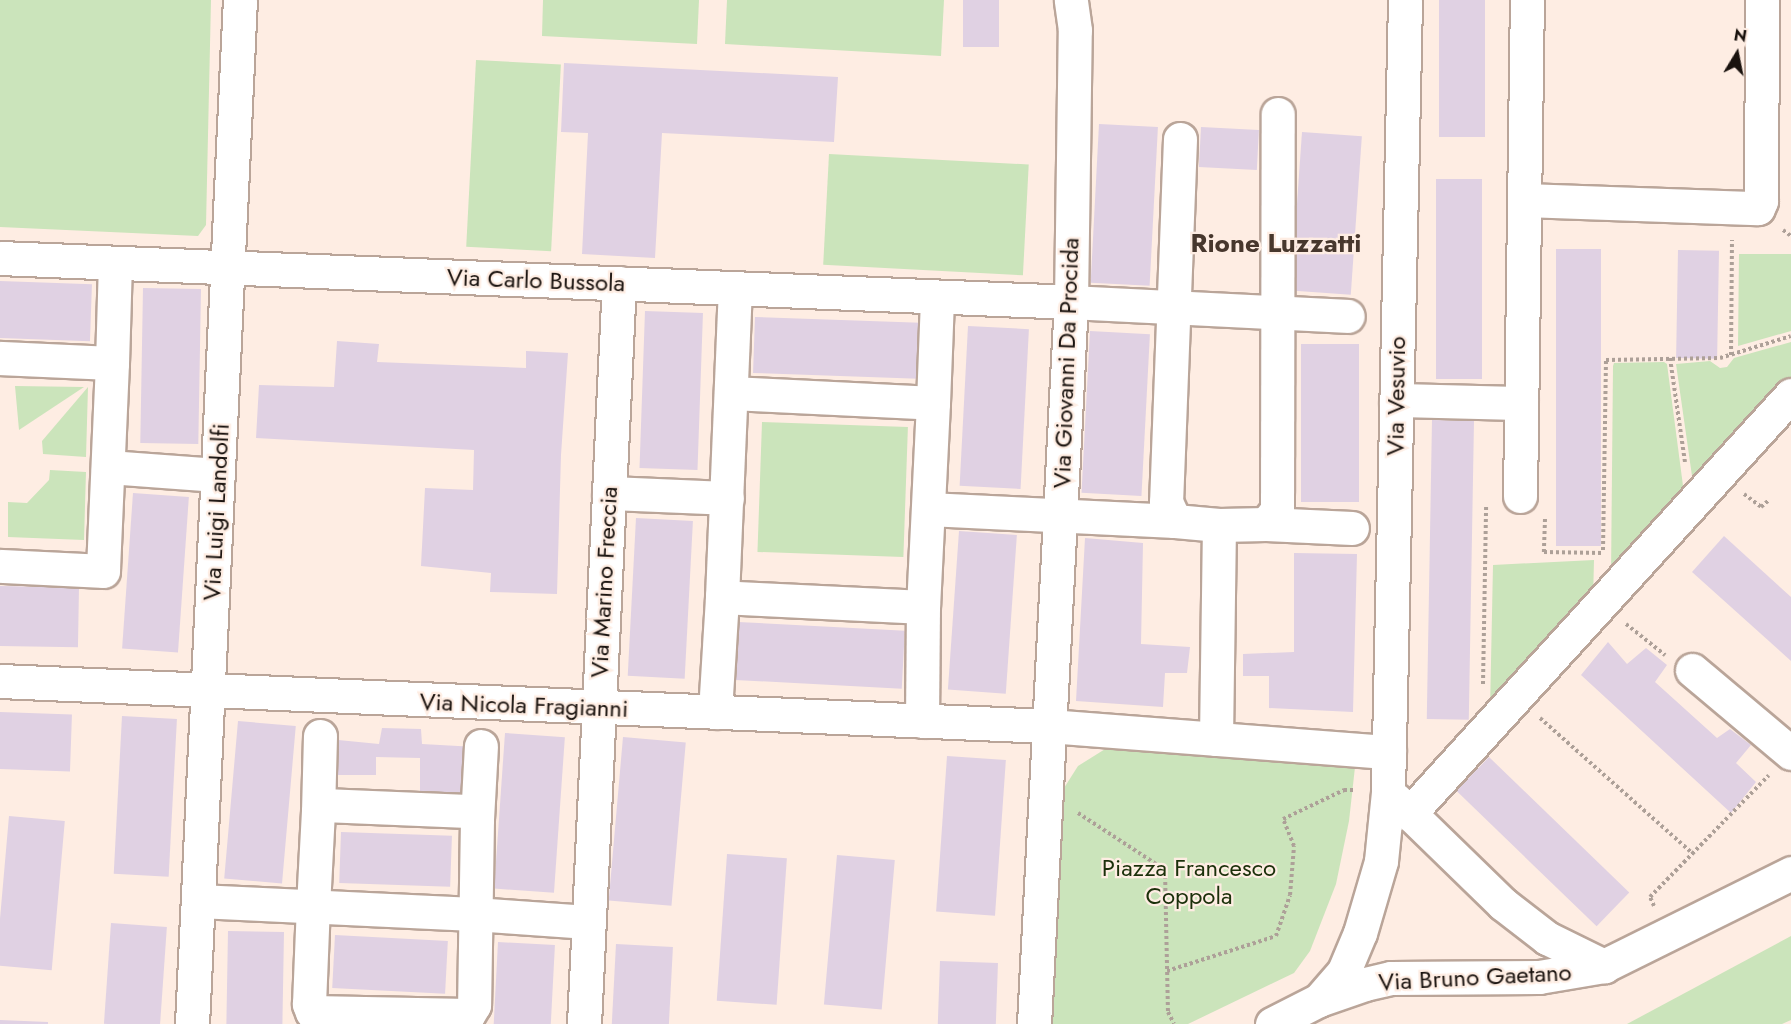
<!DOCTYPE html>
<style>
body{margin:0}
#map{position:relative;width:1791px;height:1024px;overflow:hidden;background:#feede3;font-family:Jost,sans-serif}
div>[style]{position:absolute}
.green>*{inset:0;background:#cbe4bb;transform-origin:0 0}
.building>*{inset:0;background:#e0d1e3;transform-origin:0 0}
.path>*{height:4px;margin-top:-2px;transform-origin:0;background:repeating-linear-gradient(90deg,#ada098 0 3px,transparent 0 6px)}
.roads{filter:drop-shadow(2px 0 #baa599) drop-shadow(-2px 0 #baa599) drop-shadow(0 2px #baa599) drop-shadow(0 -2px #baa599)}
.minor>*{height:33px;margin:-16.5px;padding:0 16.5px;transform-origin:16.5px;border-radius:16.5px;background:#fff}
span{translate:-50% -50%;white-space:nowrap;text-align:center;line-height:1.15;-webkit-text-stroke:4.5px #feede3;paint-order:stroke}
.street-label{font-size:24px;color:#19120e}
.park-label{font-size:24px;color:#1b300a}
.neighbourhood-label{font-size:26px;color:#47372d;font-weight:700}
.north{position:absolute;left:1707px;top:24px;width:60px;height:60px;-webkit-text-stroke:4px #feede3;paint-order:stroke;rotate:10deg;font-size:16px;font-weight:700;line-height:24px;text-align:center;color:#19120e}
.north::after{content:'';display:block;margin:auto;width:21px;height:27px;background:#19120e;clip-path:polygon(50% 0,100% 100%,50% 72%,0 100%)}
</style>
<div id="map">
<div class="green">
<i style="clip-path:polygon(0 0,211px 0,206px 225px,198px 236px,0 227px)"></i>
<i style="clip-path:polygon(543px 0,699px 0,697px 44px,542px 36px)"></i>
<i style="clip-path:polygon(727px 0,944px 0,941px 56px,725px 44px)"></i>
<i style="left:476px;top:60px;width:85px;height:187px;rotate:3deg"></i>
<i style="left:829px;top:154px;width:200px;height:111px;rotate:3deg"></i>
<i style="clip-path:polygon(1739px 254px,1791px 254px,1791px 331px,1738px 346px)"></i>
<i style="clip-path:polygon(1791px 342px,1791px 384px,1694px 490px,1676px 364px,1710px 361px,1720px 368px,1727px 367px,1734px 358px)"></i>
<i style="clip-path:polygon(1664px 362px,1667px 364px,1685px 501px,1611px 577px,1613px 366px,1614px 363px)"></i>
<i style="clip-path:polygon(15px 386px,84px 387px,19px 430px)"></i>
<i style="clip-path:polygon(88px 387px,86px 457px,43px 454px,42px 441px)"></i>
<i style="left:762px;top:422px;width:146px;height:130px;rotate:2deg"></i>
<i style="clip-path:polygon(50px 470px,86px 472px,84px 540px,8px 537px,8px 502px,27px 503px,49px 480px)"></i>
<i style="clip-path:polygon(1594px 560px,1593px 600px,1490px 711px,1493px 565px)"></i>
<i style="clip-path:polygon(1110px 746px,1355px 767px,1349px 821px,1336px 884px,1310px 951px,1294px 973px,1188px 1024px,1050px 1024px,1064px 788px,1078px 766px)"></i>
<i style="clip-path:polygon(1791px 936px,1791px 1020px,1782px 1024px,1627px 1024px)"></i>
</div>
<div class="building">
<i style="left:963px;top:0;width:36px;height:47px"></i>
<i style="left:1439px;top:0;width:46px;height:137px"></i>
<i style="clip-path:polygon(564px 63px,838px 77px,834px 142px,662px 133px,655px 258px,582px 254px,588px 133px,561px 132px)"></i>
<i style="left:1099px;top:124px;width:59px;height:159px;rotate:3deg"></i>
<i style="left:1201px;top:127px;width:58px;height:40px;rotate:3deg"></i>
<i style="left:1302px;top:132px;width:60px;height:159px;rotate:4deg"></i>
<i style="left:1436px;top:179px;width:46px;height:200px"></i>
<i style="left:1556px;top:249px;width:45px;height:297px"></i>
<i style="left:1678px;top:250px;width:41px;height:108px;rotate:1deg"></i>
<i style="left:0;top:281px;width:92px;height:57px;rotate:2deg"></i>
<i style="left:143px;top:288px;width:58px;height:155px;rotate:1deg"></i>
<i style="left:645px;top:311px;width:58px;height:157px;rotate:2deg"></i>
<i style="left:755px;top:317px;width:165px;height:56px;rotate:2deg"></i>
<i style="left:968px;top:326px;width:61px;height:160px;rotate:3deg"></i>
<i style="left:1090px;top:331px;width:60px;height:162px;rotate:3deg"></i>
<i style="clip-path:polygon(337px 341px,379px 344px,377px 362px,526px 368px,526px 351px,568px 353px,561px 455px,557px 594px,490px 592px,491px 573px,421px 566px,425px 488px,473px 490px,474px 450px,256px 438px,259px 385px,334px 387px)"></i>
<i style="left:1301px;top:344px;width:58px;height:158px"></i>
<i style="left:1432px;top:420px;width:42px;height:299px;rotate:1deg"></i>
<i style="left:133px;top:493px;width:56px;height:156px;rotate:4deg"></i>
<i style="left:636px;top:518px;width:57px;height:158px;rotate:3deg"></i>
<i style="left:959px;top:531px;width:58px;height:159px;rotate:4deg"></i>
<i style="clip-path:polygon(1724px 536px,1791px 597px,1791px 661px,1692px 572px)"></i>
<i style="clip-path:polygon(1085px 538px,1143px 543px,1141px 644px,1190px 647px,1187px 673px,1165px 673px,1163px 707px,1076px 701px)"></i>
<i style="clip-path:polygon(1294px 553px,1357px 554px,1353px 712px,1269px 708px,1269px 676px,1243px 676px,1243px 654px,1294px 652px)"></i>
<i style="left:0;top:586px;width:79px;height:60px;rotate:1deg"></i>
<i style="left:738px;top:622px;width:167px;height:58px;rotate:3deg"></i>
<i style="clip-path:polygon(1608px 642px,1627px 664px,1646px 648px,1667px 665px,1655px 682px,1717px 738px,1730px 729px,1751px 745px,1736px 763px,1756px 782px,1731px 813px,1581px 675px)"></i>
<i style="left:0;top:712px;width:72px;height:57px;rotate:2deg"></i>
<i style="left:122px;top:716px;width:55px;height:158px;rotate:3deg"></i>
<i style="left:238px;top:721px;width:58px;height:158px;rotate:5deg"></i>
<i style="clip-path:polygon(382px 728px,421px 729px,422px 744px,476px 747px,474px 800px,420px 799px,420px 758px,376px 757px,376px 775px,326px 775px,328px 739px,379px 744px)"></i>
<i style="left:505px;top:733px;width:60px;height:156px;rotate:4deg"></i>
<i style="left:623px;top:737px;width:63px;height:164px;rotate:5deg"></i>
<i style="left:947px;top:756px;width:59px;height:156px;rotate:4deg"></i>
<i style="left:1489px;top:757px;width:195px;height:47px;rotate:44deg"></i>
<i style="left:9px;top:816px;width:56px;height:150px;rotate:5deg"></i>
<i style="left:341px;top:832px;width:111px;height:51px;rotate:2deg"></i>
<i style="left:727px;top:854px;width:60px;height:147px;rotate:4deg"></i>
<i style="left:837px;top:855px;width:58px;height:150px;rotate:5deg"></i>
<i style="left:111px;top:923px;width:56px;height:101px;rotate:4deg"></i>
<i style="left:228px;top:931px;width:56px;height:93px;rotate:1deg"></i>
<i style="left:335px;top:935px;width:113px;height:53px;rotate:3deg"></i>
<i style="left:498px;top:942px;width:57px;height:82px;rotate:3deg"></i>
<i style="left:616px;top:944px;width:57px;height:80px;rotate:3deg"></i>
<i style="left:940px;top:961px;width:58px;height:63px;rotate:2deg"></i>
<i style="clip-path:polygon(0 1020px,48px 1022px,48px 1024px,0 1024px)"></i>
</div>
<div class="path">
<i style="left:1783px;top:230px;width:10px;rotate:37deg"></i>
<i style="left:1731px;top:355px;width:115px;rotate:-89.5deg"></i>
<i style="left:1670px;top:358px;width:105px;rotate:81.8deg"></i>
<i style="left:1744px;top:494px;width:21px;rotate:37deg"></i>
<i style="left:1761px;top:507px;width:11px;rotate:-41deg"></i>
<i style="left:1545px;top:519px;width:33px;rotate:92deg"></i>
<i style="left:1544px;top:552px;width:58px;rotate:1deg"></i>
<i style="left:1603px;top:550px;width:190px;rotate:-89.1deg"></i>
<i style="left:1606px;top:360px;width:114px;rotate:-1deg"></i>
<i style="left:1720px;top:358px;width:74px;rotate:-17.2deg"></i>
<i style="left:1626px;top:624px;width:50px;rotate:38.5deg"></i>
<i style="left:1483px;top:684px;width:179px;rotate:-89deg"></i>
<i style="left:1540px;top:718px;width:203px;rotate:41.6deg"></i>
<i style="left:1078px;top:813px;width:104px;rotate:33.2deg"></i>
<i style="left:1165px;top:870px;width:142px;rotate:88.8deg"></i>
<i style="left:1168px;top:1012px;width:13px;rotate:63deg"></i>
<i style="left:1654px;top:906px;width:10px;rotate:-114deg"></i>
<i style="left:1650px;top:897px;width:170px;rotate:-45.7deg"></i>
<i style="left:1167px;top:971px;width:114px;rotate:-17.8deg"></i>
<i style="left:1276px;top:936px;width:43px;rotate:-71.1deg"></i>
<i style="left:1290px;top:895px;width:49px;rotate:-85.3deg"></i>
<i style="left:1294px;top:846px;width:29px;rotate:-112deg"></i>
<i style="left:1283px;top:819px;width:68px;rotate:-25.4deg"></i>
<i style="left:1344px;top:790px;width:11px"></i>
</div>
<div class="roads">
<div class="minor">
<i style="left:1180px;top:139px;width:363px;rotate:92.2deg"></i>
<i style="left:1166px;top:502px;width:21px;rotate:65deg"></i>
<i style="left:1175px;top:521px;width:44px;rotate:5.2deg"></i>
<i style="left:1524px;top:200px;width:234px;rotate:2deg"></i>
<i style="left:1758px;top:208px;width:8px;rotate:-67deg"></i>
<i style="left:1761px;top:201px;width:201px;rotate:-89.7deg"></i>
<i style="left:0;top:258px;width:1072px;rotate:2.35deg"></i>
<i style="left:1071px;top:302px;width:277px;rotate:2.9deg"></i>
<i style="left:0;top:358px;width:112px;rotate:2.6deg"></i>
<i style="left:112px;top:363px;width:208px;rotate:92.5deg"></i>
<i style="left:103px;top:571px;width:103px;rotate:-177.2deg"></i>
<i style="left:112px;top:363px;width:100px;rotate:-88.3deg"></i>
<i style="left:732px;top:393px;width:201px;rotate:2.8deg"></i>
<i style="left:933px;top:403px;width:204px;rotate:92.8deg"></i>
<i style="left:923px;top:607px;width:201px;rotate:-177.2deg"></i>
<i style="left:722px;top:597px;width:309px;rotate:-87.6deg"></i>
<i style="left:1396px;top:400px;width:125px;rotate:1.4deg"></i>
<i style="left:933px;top:403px;width:106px;rotate:-87.8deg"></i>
<i style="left:108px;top:467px;width:110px;rotate:4.2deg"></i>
<i style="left:609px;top:493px;width:118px;rotate:2.4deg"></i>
<i style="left:1520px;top:496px;width:496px;rotate:-89.2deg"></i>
<i style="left:928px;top:509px;width:247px;rotate:2.8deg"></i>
<i style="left:1266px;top:524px;width:86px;rotate:2.7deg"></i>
<i style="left:1692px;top:670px;width:129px;rotate:40deg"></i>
<i style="left:0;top:681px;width:1050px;rotate:2.46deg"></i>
<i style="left:1049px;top:726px;width:341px;rotate:4.4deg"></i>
<i style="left:715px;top:712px;width:115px;rotate:-86.5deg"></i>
<i style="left:922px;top:721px;width:114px;rotate:-89.5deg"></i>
<i style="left:1216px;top:739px;width:214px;rotate:-89.2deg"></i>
<i style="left:1219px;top:525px;width:47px;rotate:-1.2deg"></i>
<i style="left:1266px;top:524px;width:18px;rotate:-52deg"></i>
<i style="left:1277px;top:510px;width:396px;rotate:-89.9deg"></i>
<i style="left:1395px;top:799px;width:151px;rotate:44.2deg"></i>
<i style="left:1503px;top:904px;width:56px;rotate:37.7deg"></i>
<i style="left:1547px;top:938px;width:64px;rotate:26.2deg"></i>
<i style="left:323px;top:805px;width:145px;rotate:2.4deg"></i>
<i style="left:468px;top:811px;width:12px;rotate:42deg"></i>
<i style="left:477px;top:819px;width:186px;rotate:90.9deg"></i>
<i style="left:474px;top:1005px;width:12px;rotate:121deg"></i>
<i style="left:468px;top:1015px;width:156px;rotate:-178.9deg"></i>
<i style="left:312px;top:1012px;width:9px;rotate:-111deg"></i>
<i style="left:309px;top:1004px;width:98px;rotate:-87.7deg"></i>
<i style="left:313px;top:906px;width:94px;rotate:-87deg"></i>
<i style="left:318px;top:812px;width:9px;rotate:-54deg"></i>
<i style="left:318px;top:812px;width:76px;rotate:-88.5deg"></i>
<i style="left:1409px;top:814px;width:567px;rotate:-47.64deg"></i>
<i style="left:477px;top:819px;width:73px;rotate:-86.9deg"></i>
<i style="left:198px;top:901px;width:276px;rotate:2.7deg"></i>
<i style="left:474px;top:914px;width:114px;rotate:4deg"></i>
<i style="left:1319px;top:1000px;width:49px;rotate:-19.2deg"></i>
<i style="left:1365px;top:984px;width:27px;rotate:-13deg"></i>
<i style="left:1391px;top:978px;width:148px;rotate:-0.4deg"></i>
<i style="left:1539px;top:977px;width:66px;rotate:-9.6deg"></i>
<i style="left:1604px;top:966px;width:209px;rotate:-26.4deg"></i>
<i style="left:192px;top:1024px;width:1025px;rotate:-87.32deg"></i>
<i style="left:584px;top:1024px;width:742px;rotate:-87.3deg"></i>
<i style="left:1034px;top:1024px;width:723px;rotate:-87.07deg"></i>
<i style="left:1071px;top:302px;width:272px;rotate:-89.2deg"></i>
<i style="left:1075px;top:30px;width:30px;rotate:-98deg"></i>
<i style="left:1272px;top:1024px;width:53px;rotate:-27.1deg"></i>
<i style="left:1319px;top:1000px;width:38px;rotate:-49deg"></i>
<i style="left:1344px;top:971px;width:41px;rotate:-67.2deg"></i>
<i style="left:1360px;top:933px;width:75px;rotate:-73.7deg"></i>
<i style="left:1381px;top:861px;width:69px;rotate:-84.2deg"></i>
<i style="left:1388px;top:792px;width:792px;rotate:-88.77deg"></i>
</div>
</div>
<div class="street-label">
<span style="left:536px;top:280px;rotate:2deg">Via Carlo Bussola</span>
<span style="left:1066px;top:363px;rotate:-88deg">Via Giovanni Da Procida</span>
<span style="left:1396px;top:396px;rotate:-89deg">Via Vesuvio</span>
<span style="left:216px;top:512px;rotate:-87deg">Via Luigi Landolfi</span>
<span style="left:604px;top:582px;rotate:-87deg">Via Marino Freccia</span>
<span style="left:524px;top:705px;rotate:2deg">Via Nicola Fragianni</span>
<span style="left:1475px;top:977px;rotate:-3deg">Via Bruno Gaetano</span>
</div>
<div class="park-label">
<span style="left:1189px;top:882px">Piazza Francesco<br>Coppola</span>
</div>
<div class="neighbourhood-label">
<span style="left:1276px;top:244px">Rione Luzzatti</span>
</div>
<div class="north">N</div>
</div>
